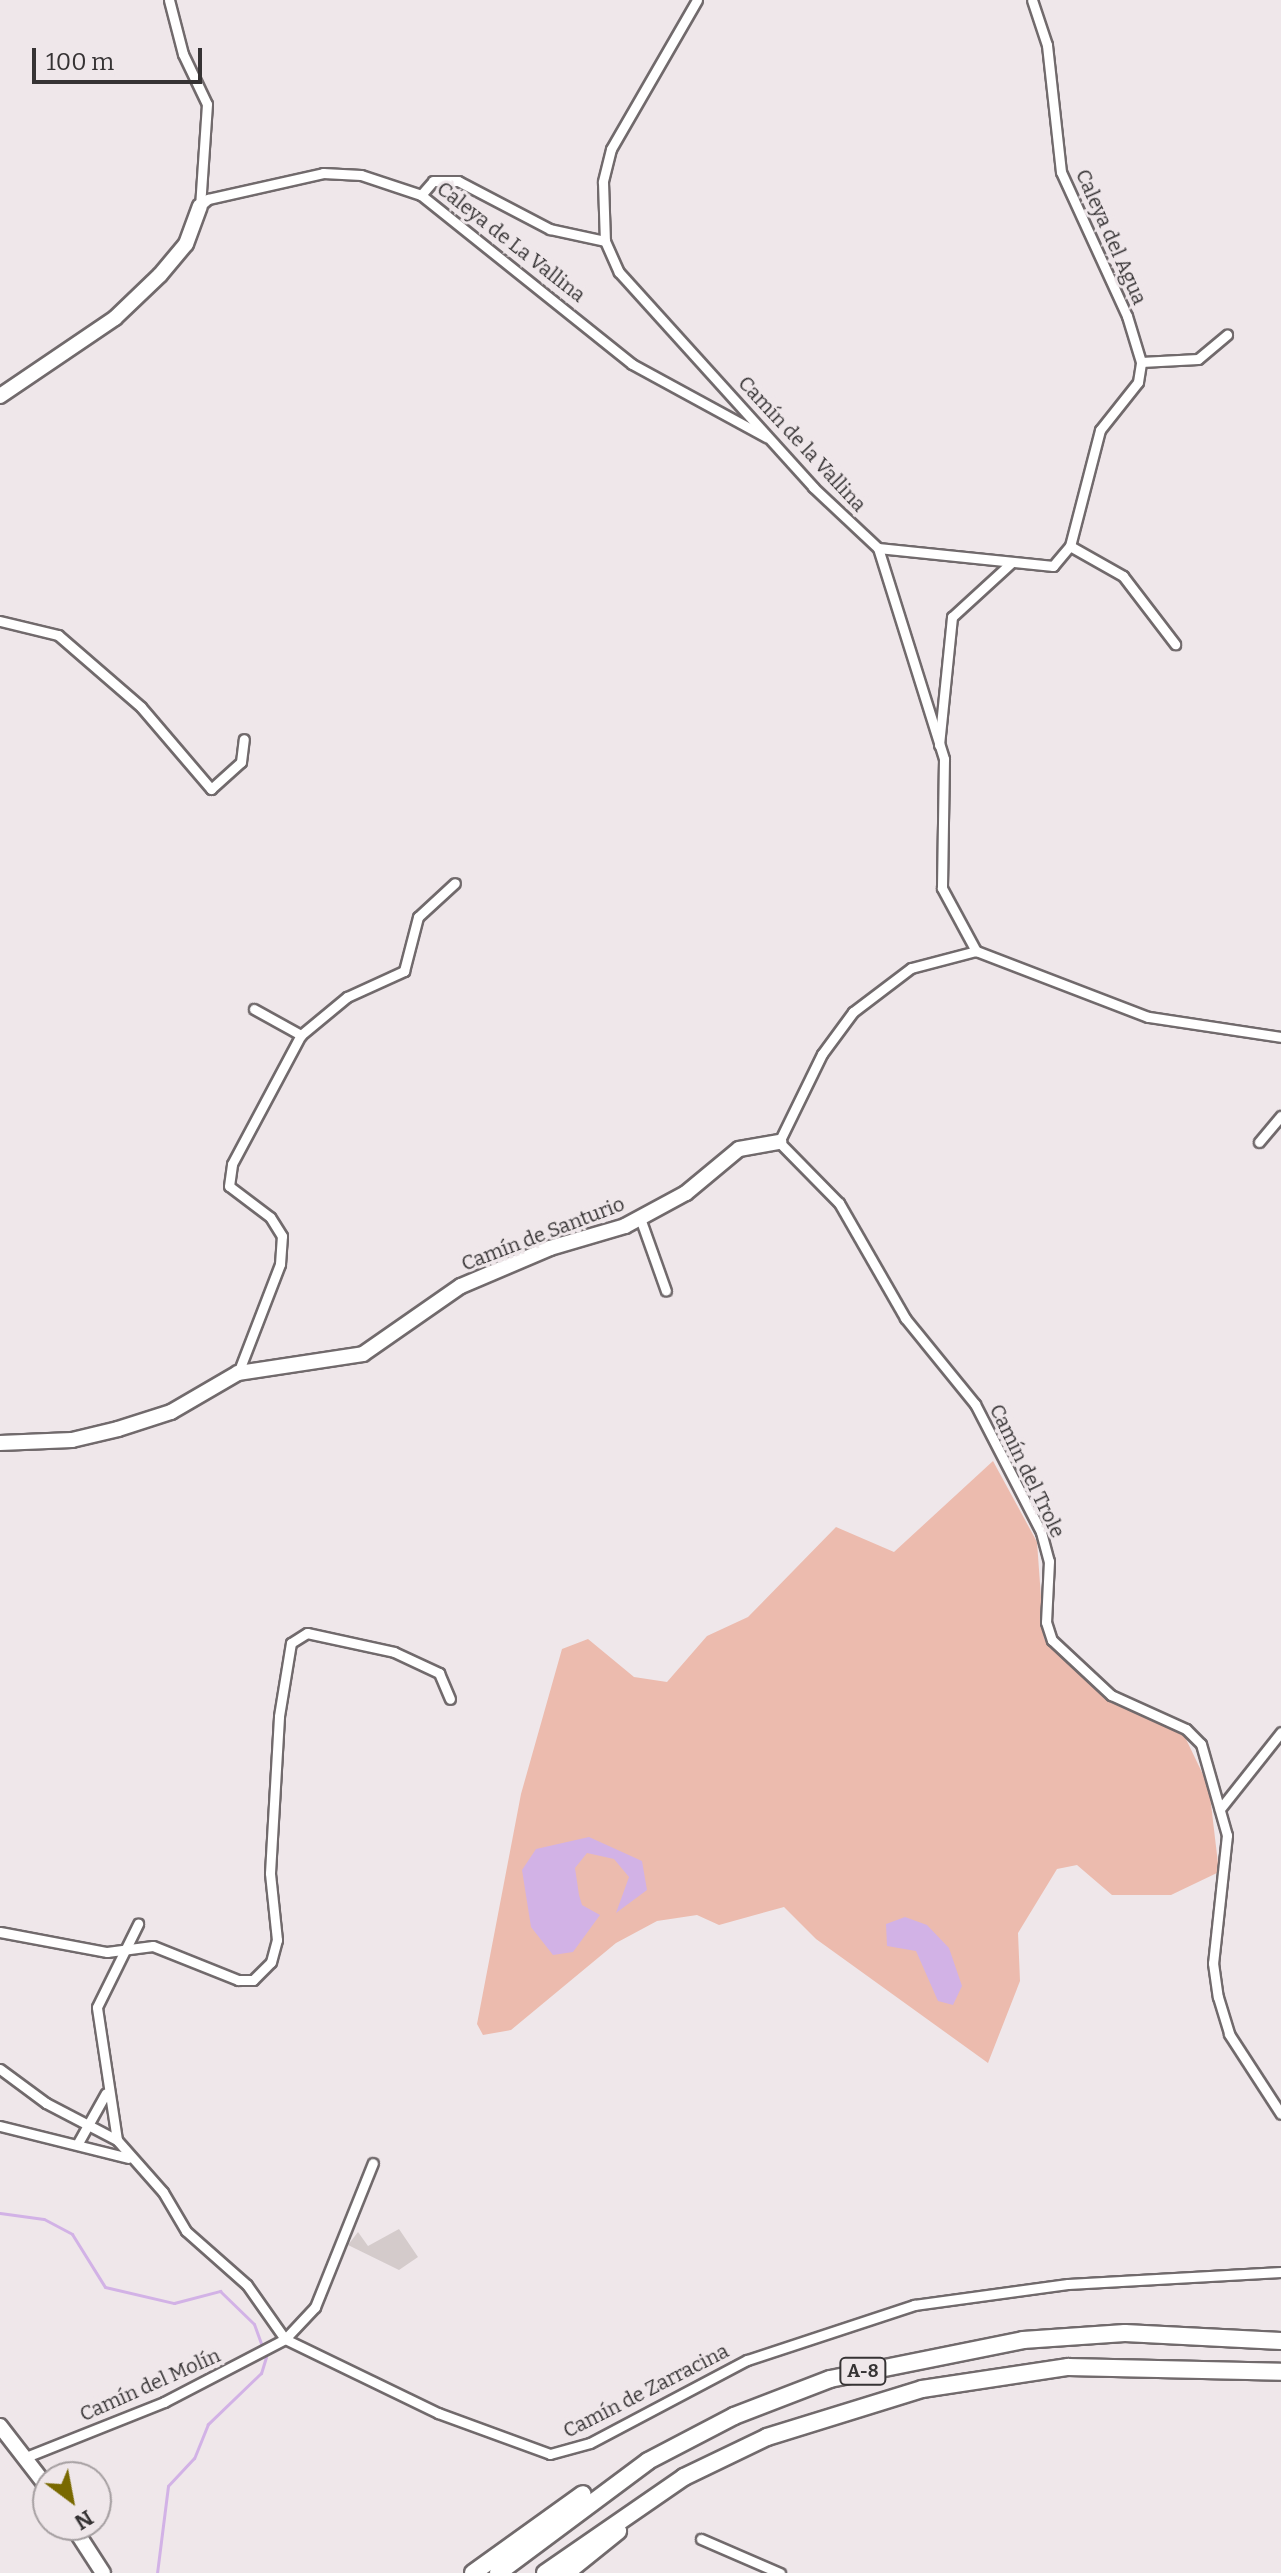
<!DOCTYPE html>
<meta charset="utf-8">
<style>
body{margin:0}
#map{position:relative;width:1281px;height:2573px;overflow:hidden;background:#efe7ea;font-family:Bitter,serif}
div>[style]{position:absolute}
.green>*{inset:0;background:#ecbbae}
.water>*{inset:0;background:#d2b2e6}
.stream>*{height:3px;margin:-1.5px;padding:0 1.5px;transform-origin:1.5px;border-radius:1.5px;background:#d2b2e6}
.building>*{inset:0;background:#d4cbcb}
.roads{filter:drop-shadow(2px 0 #716a6c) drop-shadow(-2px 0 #716a6c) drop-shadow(0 2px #716a6c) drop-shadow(0 -2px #716a6c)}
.street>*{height:9px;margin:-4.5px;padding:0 4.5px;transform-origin:4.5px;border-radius:4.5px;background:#fff}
.secondary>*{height:14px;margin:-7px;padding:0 7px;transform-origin:7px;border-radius:7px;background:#fff}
.highway>*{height:16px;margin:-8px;padding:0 8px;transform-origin:8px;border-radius:8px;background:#fff}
span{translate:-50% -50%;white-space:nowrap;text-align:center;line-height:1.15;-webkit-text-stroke:6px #efe7ea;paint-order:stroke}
.shield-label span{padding:2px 6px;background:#efe7ea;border:2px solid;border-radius:6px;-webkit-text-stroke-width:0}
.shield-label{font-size:18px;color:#363334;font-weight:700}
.street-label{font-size:20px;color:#363334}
.north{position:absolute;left:32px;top:2461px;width:80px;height:80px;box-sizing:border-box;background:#efe7ea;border:2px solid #a59fa1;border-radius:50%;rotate:148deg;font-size:22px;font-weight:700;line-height:32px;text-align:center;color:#363334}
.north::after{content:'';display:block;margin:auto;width:28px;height:36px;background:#796900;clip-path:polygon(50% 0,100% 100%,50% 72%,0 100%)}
.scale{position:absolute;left:32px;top:48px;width:170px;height:36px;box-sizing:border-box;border:4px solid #363334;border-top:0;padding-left:10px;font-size:24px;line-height:28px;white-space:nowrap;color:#363334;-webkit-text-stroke:6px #efe7ea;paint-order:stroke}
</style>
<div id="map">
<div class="green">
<i style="clip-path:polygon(993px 1461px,1037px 1542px,1044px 1639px,1102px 1687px,1185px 1737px,1209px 1787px,1219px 1872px,1171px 1895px,1112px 1895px,1077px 1865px,1057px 1869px,1018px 1933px,1020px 1981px,988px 2063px,816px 1939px,784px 1907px,719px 1925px,697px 1915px,657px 1921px,616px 1943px,511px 2030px,483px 2035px,477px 2024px,521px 1794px,562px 1649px,588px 1639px,634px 1677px,667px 1682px,707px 1636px,748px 1617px,836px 1527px,894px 1552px)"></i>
</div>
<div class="water">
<i style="clip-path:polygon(589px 1837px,642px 1861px,647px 1890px,616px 1913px,629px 1877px,614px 1859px,587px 1853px,575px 1868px,579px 1895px,582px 1905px,600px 1915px,573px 1952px,553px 1955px,531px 1927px,522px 1870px,536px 1849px)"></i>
<i style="clip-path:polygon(905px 1917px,927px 1925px,949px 1948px,962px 1986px,953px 2005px,938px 2001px,916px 1951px,887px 1946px,886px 1924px)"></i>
</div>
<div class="stream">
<i style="left:0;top:2213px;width:44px;rotate:7.8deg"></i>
<i style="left:44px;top:2219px;width:32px;rotate:28deg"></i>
<i style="left:72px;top:2234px;width:62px;rotate:58.1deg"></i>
<i style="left:105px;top:2287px;width:71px;rotate:13.1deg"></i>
<i style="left:174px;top:2303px;width:48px;rotate:-14.6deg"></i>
<i style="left:220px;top:2291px;width:47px;rotate:44.1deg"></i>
<i style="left:254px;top:2324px;width:35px;rotate:70deg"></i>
<i style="left:266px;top:2357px;width:17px;rotate:107deg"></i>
<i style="left:261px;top:2373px;width:74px;rotate:136.1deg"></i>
<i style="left:208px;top:2424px;width:37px;rotate:112deg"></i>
<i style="left:194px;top:2458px;width:38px;rotate:133deg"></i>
<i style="left:168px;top:2486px;width:88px;rotate:97.2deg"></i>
</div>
<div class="building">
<i style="clip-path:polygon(399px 2229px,418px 2257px,399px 2270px,348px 2245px,358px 2232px,368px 2246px)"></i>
</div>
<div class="roads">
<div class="street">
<i style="left:169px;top:0;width:56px;rotate:75.5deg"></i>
<i style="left:183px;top:54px;width:55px;rotate:64.4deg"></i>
<i style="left:207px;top:104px;width:102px;rotate:93.9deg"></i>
<i style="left:200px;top:206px;width:11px;rotate:-41deg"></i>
<i style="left:208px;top:199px;width:118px;rotate:-12.7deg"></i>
<i style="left:323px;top:173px;width:38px;rotate:3deg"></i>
<i style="left:361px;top:175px;width:63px;rotate:18.4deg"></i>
<i style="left:421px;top:195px;width:270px;rotate:38.7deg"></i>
<i style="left:632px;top:364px;width:153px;rotate:28.6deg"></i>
<i style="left:697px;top:0;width:172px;rotate:120deg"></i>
<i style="left:611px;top:149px;width:34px;rotate:104deg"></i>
<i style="left:603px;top:182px;width:59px;rotate:88.1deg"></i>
<i style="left:605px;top:241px;width:34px;rotate:66deg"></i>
<i style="left:619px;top:272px;width:290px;rotate:47.9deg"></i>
<i style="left:813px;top:487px;width:89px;rotate:43.2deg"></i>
<i style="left:878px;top:548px;width:221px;rotate:72.6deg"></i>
<i style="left:944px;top:759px;width:129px;rotate:90.9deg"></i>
<i style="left:942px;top:888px;width:72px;rotate:61.6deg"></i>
<i style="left:421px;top:195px;width:18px;rotate:-49deg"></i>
<i style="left:433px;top:181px;width:25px"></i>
<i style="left:458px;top:181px;width:104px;rotate:27.6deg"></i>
<i style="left:550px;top:229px;width:56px;rotate:12.3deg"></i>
<i style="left:1141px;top:362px;width:57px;rotate:-3deg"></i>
<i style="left:1198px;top:359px;width:38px;rotate:-40deg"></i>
<i style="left:1070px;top:546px;width:61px;rotate:29.5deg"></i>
<i style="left:1123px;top:576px;width:86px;rotate:52.6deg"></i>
<i style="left:878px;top:548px;width:176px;rotate:5.9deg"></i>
<i style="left:1053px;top:566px;width:26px;rotate:-50deg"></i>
<i style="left:1070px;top:546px;width:120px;rotate:-75.5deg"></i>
<i style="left:1100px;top:430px;width:61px;rotate:-51.6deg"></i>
<i style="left:1138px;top:382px;width:20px;rotate:-81deg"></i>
<i style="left:1141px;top:362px;width:48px;rotate:-106.9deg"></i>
<i style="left:1127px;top:316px;width:158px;rotate:-114.6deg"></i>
<i style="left:1061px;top:172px;width:128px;rotate:-96.3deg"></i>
<i style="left:1047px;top:45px;width:47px;rotate:-108.4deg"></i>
<i style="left:0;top:621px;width:60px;rotate:13.6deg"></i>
<i style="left:58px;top:635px;width:110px;rotate:40.9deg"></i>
<i style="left:141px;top:707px;width:108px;rotate:49.5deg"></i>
<i style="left:211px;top:789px;width:40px;rotate:-42deg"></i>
<i style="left:241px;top:762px;width:23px;rotate:-83deg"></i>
<i style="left:939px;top:745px;width:129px;rotate:-84.2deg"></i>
<i style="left:952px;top:617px;width:80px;rotate:-42.5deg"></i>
<i style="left:254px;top:1009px;width:54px;rotate:29deg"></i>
<i style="left:1281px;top:1037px;width:134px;rotate:-171.4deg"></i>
<i style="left:1148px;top:1017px;width:184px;rotate:-159deg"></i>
<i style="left:976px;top:951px;width:67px;rotate:165.3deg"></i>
<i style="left:911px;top:968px;width:73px;rotate:142.8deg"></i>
<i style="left:853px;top:1012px;width:52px;rotate:126.4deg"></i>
<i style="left:822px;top:1054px;width:98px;rotate:116deg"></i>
<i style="left:779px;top:1142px;width:86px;rotate:45.5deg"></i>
<i style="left:839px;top:1203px;width:133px;rotate:60.1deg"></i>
<i style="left:905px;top:1318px;width:111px;rotate:50.9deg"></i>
<i style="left:975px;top:1404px;width:144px;rotate:62.7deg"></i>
<i style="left:1041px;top:1532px;width:30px;rotate:75deg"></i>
<i style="left:1049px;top:1561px;width:61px;rotate:92.8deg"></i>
<i style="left:1046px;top:1622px;width:19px;rotate:72deg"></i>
<i style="left:1052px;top:1640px;width:81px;rotate:43deg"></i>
<i style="left:1111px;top:1695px;width:82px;rotate:24.4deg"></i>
<i style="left:1186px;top:1729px;width:21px;rotate:45deg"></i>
<i style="left:1201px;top:1744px;width:95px;rotate:74.1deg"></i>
<i style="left:1227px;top:1835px;width:129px;rotate:96.2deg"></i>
<i style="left:1213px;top:1963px;width:34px;rotate:82deg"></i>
<i style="left:1218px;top:1997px;width:39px;rotate:73deg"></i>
<i style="left:1229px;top:2034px;width:95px;rotate:57deg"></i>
<i style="left:1259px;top:1142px;width:34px;rotate:-50deg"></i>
<i style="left:640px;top:1218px;width:77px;rotate:70.4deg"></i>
<i style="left:238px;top:1373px;width:117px;rotate:-68.9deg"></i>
<i style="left:280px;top:1264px;width:28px;rotate:-86deg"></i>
<i style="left:282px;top:1236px;width:22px;rotate:-122deg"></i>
<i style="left:270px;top:1217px;width:51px;rotate:-142.9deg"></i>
<i style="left:229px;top:1186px;width:22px;rotate:-82deg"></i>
<i style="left:232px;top:1164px;width:146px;rotate:-61.9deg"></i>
<i style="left:301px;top:1035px;width:60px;rotate:-39.6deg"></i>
<i style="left:347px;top:997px;width:63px;rotate:-24.5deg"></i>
<i style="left:404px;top:971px;width:56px;rotate:-75.5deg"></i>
<i style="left:418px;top:917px;width:50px;rotate:-42.6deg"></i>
<i style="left:1220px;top:1809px;width:98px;rotate:-51.6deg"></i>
<i style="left:0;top:1932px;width:109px;rotate:10.6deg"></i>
<i style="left:107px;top:1952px;width:46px;rotate:-7.4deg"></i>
<i style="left:153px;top:1946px;width:92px;rotate:21.8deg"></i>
<i style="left:238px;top:1980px;width:15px"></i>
<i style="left:253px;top:1980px;width:25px;rotate:-45deg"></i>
<i style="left:271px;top:1962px;width:23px;rotate:-75deg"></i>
<i style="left:277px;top:1940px;width:67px;rotate:-96deg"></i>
<i style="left:270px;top:1873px;width:157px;rotate:-86.7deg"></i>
<i style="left:279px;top:1716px;width:74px;rotate:-80.7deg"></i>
<i style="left:291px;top:1643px;width:19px;rotate:-32deg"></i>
<i style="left:307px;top:1633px;width:89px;rotate:12.3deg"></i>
<i style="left:394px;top:1652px;width:50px;rotate:25deg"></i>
<i style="left:439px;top:1673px;width:28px;rotate:67deg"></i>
<i style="left:0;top:2069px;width:57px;rotate:36.5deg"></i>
<i style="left:46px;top:2103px;width:80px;rotate:27.5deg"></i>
<i style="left:117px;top:2140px;width:69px;rotate:48.5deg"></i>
<i style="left:163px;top:2192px;width:45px;rotate:59.5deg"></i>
<i style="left:186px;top:2231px;width:81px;rotate:41.5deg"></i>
<i style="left:247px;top:2285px;width:66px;rotate:54.9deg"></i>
<i style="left:285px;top:2339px;width:170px;rotate:25.8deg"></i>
<i style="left:438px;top:2413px;width:119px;rotate:20.1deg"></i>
<i style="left:550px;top:2454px;width:41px;rotate:-15.4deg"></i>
<i style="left:590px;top:2443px;width:178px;rotate:-27.9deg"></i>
<i style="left:747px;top:2360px;width:176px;rotate:-18.2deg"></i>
<i style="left:914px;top:2305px;width:155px;rotate:-7.8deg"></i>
<i style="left:1068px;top:2284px;width:213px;rotate:-3.2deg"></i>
<i style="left:0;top:2126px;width:132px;rotate:14deg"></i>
<i style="left:117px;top:2140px;width:134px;rotate:-98.6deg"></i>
<i style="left:97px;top:2007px;width:93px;rotate:-63.7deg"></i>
<i style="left:78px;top:2143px;width:57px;rotate:-60.8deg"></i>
<i style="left:26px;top:2457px;width:149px;rotate:-21.7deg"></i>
<i style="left:164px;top:2402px;width:136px;rotate:-27.5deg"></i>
<i style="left:285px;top:2339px;width:44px;rotate:-46.8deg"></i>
<i style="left:315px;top:2307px;width:155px;rotate:-68.1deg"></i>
<i style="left:701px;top:2539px;width:86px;rotate:23.3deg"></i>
</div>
<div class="secondary">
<i style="left:0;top:396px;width:139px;rotate:-34.1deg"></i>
<i style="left:115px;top:318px;width:62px;rotate:-43.7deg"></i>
<i style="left:160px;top:275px;width:40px;rotate:-50deg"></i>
<i style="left:186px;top:244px;width:40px;rotate:-69.8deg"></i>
<i style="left:0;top:1443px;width:72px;rotate:-2.4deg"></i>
<i style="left:72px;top:1440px;width:47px;rotate:-13.4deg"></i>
<i style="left:118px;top:1429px;width:56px;rotate:-17.8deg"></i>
<i style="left:171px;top:1412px;width:78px;rotate:-30.2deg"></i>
<i style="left:238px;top:1373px;width:126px;rotate:-8.6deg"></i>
<i style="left:363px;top:1354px;width:119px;rotate:-34.8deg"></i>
<i style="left:461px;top:1286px;width:97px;rotate:-23.1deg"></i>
<i style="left:550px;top:1248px;width:78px;rotate:-16.3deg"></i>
<i style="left:625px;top:1226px;width:69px;rotate:-28.4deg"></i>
<i style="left:686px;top:1193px;width:69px;rotate:-39.7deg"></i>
<i style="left:739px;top:1149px;width:41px;rotate:-9.9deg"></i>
<i style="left:0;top:2426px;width:78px;rotate:52.3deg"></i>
<i style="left:72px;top:2525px;width:57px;rotate:57.1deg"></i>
</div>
<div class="highway">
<i style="left:473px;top:2573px;width:135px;rotate:-35.7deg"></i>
<i style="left:498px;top:2573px;width:187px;rotate:-36.7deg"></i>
<i style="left:648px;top:2461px;width:97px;rotate:-27.6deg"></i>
<i style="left:734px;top:2416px;width:103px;rotate:-21.1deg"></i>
<i style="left:830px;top:2379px;width:197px;rotate:-11.4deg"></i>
<i style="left:1023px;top:2340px;width:102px;rotate:-3.9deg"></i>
<i style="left:1125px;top:2333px;width:156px;rotate:2.9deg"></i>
<i style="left:545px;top:2573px;width:169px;rotate:-34.6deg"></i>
<i style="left:684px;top:2477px;width:92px;rotate:-25.7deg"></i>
<i style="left:767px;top:2437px;width:162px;rotate:-17.2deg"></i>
<i style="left:922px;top:2389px;width:148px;rotate:-8.6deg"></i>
<i style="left:1068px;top:2367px;width:213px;rotate:1.3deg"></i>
<i style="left:566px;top:2573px;width:67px;rotate:-38.9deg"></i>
</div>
</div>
<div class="shield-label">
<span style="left:863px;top:2371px">A-8</span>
</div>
<div class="street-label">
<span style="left:1111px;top:237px;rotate:66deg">Caleya del Agua</span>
<span style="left:511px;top:242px;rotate:38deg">Caleya de La Vallina</span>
<span style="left:802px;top:444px;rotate:47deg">Camín de la Vallina</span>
<span style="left:543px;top:1234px;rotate:-21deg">Camín de Santurio</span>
<span style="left:1027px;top:1471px;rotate:64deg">Camín del Trole</span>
<span style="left:150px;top:2385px;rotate:-24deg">Camín del Molín</span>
<span style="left:646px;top:2391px;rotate:-27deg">Camín de Zarracina</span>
</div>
<div class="north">N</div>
<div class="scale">100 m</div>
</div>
